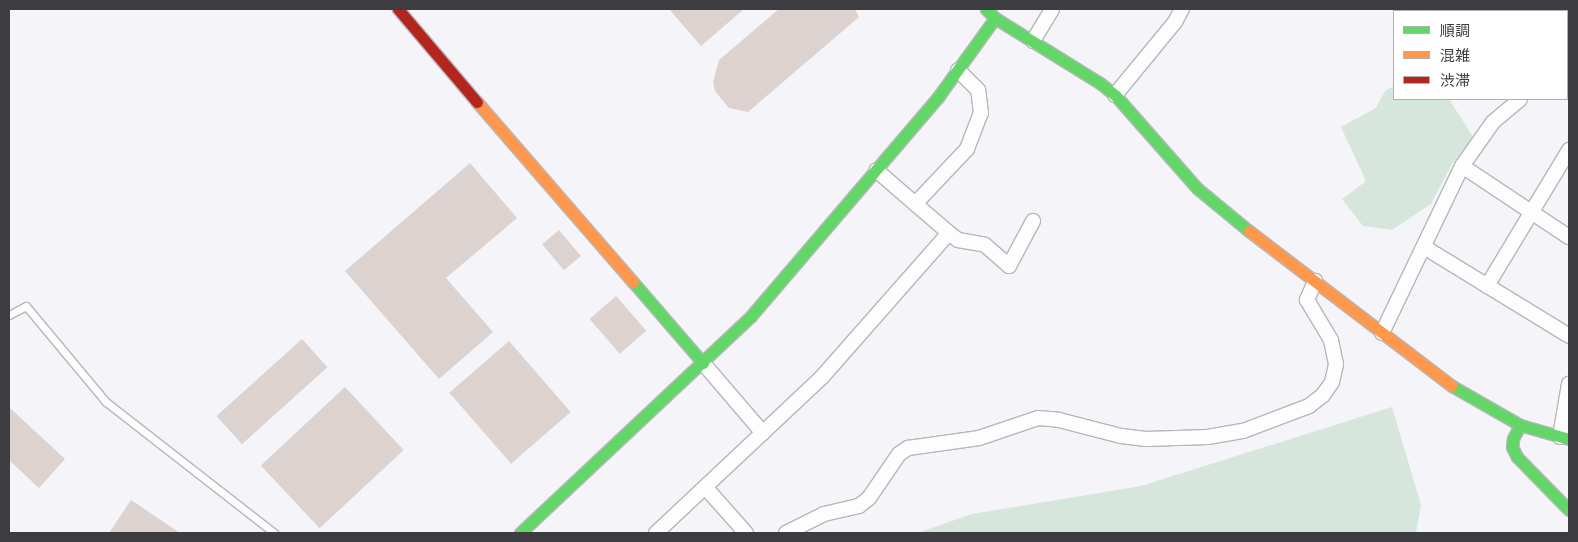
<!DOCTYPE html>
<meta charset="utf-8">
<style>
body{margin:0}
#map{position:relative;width:1578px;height:542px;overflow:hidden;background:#f4f4f9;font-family:Rubik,"Noto Sans JP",sans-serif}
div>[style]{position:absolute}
.green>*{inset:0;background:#d7e6dc}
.building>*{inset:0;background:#dcd3d0;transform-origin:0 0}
.roads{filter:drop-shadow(1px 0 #b7b7ba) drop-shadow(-1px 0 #b7b7ba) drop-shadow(0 1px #b7b7ba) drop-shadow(0 -1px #b7b7ba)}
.lane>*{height:7px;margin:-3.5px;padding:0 3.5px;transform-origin:3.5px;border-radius:3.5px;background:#fdfdfe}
.street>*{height:14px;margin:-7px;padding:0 7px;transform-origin:7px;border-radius:7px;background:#fdfdfe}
.fast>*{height:11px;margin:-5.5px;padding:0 5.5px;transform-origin:5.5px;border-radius:5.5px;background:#63d668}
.slow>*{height:11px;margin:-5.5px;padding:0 5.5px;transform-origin:5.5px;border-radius:5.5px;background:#ff974d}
.jam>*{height:11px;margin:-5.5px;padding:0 5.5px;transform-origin:5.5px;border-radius:5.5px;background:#b3261e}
span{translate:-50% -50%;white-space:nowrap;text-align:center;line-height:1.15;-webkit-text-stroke:4px #fff;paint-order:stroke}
.frame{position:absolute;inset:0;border:10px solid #3d3c40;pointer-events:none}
.legend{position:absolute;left:1393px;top:10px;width:175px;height:90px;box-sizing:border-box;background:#fff;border:1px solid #b1b1b3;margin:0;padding:6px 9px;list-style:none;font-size:15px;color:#3d3c40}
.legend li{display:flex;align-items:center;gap:10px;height:25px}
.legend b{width:25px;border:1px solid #b1b1b3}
</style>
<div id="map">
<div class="green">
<i style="clip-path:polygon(1461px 9px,1569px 9px,1569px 26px,1567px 28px,1567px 11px,1459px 11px)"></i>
<i style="clip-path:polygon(1394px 86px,1394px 99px,1449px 99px,1473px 137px,1452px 164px,1431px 204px,1392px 230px,1363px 226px,1342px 199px,1366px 181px,1341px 127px,1376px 108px,1385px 91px)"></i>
<i style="clip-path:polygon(1392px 407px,1421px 505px,1416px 533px,917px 533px,972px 514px,1141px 486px)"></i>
</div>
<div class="building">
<i style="clip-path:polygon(669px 9px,744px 9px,701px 46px)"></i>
<i style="clip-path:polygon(779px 9px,855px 9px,859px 17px,748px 112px,729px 108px,715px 91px,713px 82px,719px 60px)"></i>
<i style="clip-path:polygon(470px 163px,517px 218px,446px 278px,493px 332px,439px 379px,345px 271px)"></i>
<i style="left:559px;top:230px;width:34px;height:22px;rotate:50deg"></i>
<i style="left:616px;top:296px;width:46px;height:35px;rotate:49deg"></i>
<i style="left:302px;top:339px;width:38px;height:115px;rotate:48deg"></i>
<i style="left:509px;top:341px;width:94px;height:79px;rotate:49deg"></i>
<i style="left:345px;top:387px;width:86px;height:115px;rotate:47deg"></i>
<i style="clip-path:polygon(9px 407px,65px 459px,39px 488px,9px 460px)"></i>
<i style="clip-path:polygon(131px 500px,180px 533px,109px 533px)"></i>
</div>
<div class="roads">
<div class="lane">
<i style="left:9px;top:315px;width:19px;rotate:-28deg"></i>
<i style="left:26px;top:306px;width:125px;rotate:50.2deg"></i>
<i style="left:106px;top:402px;width:213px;rotate:37.9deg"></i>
</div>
<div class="street">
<i style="left:1033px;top:41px;width:37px;rotate:-59deg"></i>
<i style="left:1567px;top:59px;width:3px;rotate:-45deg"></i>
<i style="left:1115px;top:95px;width:94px;rotate:-50.6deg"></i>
<i style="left:1175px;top:22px;width:15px;rotate:-62deg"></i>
<i style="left:1462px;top:166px;width:128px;rotate:33.6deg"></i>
<i style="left:915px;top:204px;width:76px;rotate:-46.6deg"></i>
<i style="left:967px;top:149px;width:39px;rotate:-69deg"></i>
<i style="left:981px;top:113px;width:23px;rotate:-97deg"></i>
<i style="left:978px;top:90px;width:28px;rotate:-135deg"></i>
<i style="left:949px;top:233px;width:11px;rotate:38deg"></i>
<i style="left:958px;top:240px;width:27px;rotate:10deg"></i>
<i style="left:985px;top:245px;width:32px;rotate:41deg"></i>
<i style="left:1009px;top:266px;width:51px;rotate:-61.9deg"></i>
<i style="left:1424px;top:247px;width:170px;rotate:31.5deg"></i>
<i style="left:1487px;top:286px;width:159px;rotate:-58.9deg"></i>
<i style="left:1382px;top:333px;width:185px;rotate:-64.4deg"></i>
<i style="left:1462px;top:166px;width:54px;rotate:-54.8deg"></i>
<i style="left:1493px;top:122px;width:35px;rotate:-40deg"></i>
<i style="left:703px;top:363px;width:92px;rotate:49.4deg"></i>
<i style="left:1560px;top:437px;width:54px;rotate:-80.4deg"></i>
<i style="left:706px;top:488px;width:60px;rotate:48.4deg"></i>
<i style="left:656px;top:533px;width:228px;rotate:-43.2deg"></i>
<i style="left:822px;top:377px;width:192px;rotate:-48.6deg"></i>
<i style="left:949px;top:233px;width:96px;rotate:-139.2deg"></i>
<i style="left:786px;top:533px;width:42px;rotate:-26.6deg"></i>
<i style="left:824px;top:514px;width:36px;rotate:-13deg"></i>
<i style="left:859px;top:506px;width:13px;rotate:-39deg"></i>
<i style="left:869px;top:498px;width:53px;rotate:-55.7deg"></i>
<i style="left:899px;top:454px;width:11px;rotate:-34deg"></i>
<i style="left:908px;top:448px;width:72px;rotate:-8deg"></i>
<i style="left:979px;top:438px;width:62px;rotate:-18.7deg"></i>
<i style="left:1038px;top:418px;width:21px;rotate:5deg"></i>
<i style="left:1059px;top:420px;width:64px;rotate:14.5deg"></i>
<i style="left:1121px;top:436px;width:25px;rotate:7deg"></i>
<i style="left:1146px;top:439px;width:62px;rotate:-1.8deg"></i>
<i style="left:1208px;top:437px;width:36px;rotate:-10deg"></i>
<i style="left:1243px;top:431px;width:71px;rotate:-20.7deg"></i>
<i style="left:1309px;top:406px;width:18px;rotate:-38deg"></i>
<i style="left:1323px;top:395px;width:16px;rotate:-55deg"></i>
<i style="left:1332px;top:382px;width:18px;rotate:-77deg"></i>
<i style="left:1336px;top:364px;width:25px;rotate:-102deg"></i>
<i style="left:1331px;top:340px;width:47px;rotate:-121deg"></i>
<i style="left:1307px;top:300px;width:21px;rotate:-67deg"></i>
</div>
<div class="fast">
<i style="left:986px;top:9px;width:13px;rotate:45deg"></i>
<i style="left:995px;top:18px;width:123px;rotate:31.8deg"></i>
<i style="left:1100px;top:83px;width:19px;rotate:39deg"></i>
<i style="left:1115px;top:95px;width:125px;rotate:48.6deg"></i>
<i style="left:1198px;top:189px;width:66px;rotate:39.5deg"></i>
<i style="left:633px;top:282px;width:107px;rotate:49.2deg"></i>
<i style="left:1452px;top:386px;width:78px;rotate:29.8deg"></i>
<i style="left:1520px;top:425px;width:51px;rotate:15.9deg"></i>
<i style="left:1520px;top:425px;width:16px;rotate:117deg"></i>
<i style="left:1513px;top:439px;width:8px;rotate:97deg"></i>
<i style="left:1512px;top:447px;width:11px;rotate:63deg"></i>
<i style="left:1517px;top:457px;width:74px;rotate:45.5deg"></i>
<i style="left:520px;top:533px;width:317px;rotate:-43.2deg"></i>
<i style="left:751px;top:316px;width:288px;rotate:-49.5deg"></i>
<i style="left:938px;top:97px;width:97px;rotate:-54.2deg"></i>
</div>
<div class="slow">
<i style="left:477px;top:102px;width:238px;rotate:49.1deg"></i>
<i style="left:1249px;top:231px;width:255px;rotate:37.4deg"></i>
</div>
<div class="jam">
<i style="left:398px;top:9px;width:122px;rotate:49.7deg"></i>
</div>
</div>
<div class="frame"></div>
<ul class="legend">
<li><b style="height:6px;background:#63d668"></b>順調</li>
<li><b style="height:6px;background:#ff974d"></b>混雑</li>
<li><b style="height:6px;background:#b3261e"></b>渋滞</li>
</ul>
</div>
